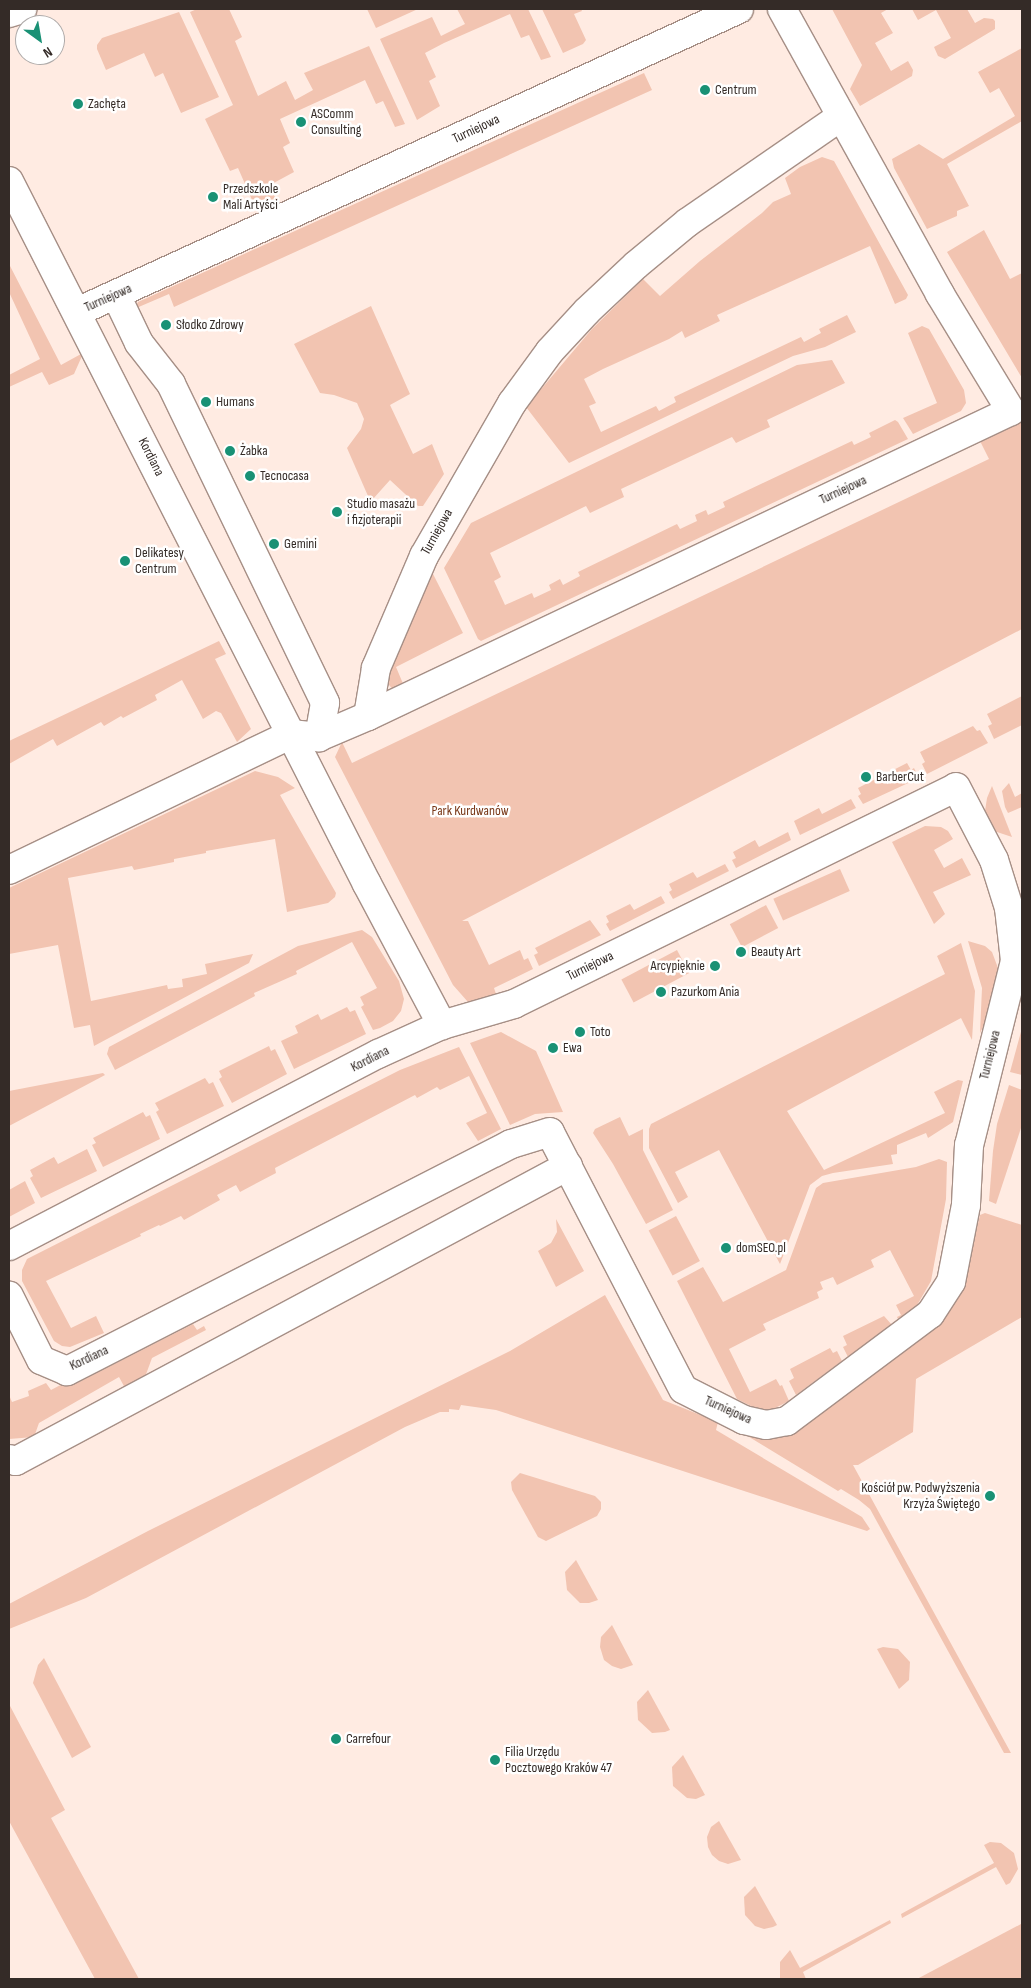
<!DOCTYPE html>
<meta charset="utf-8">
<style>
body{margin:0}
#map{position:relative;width:1031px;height:1988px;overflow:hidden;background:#ffebe2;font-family:"Sofia Sans Condensed",sans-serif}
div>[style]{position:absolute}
.green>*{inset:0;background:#f2c4b1;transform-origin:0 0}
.roads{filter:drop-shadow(1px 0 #a68f86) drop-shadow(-1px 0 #a68f86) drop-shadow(0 1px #a68f86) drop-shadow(0 -1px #a68f86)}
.minor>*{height:28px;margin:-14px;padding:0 14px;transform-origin:14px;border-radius:14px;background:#fff}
.dots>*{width:14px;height:14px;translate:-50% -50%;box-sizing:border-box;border:2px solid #fff;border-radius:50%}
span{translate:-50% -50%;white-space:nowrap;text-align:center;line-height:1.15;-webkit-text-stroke:5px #fff;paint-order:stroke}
.poi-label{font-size:14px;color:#342b27}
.left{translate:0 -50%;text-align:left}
.right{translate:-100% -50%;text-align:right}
.street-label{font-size:14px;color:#342b27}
.park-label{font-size:14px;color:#793818}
.frame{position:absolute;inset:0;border:10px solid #342b27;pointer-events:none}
.north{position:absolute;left:15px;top:15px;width:50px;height:50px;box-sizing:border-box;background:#fff;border:1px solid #aeaaa9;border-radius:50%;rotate:148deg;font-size:14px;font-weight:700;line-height:20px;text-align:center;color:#342b27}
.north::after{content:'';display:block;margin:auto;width:18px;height:22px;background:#199175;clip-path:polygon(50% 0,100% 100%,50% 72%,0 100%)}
</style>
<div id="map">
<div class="green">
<i style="clip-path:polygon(197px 9px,229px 9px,242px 37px,235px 41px,258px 96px,286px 81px,295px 100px,313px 90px,304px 73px,369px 46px,405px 124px,395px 127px,383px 101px,376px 104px,365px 80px,280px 119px,290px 143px,283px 147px,294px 172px,270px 185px,276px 200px,256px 209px,238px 168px,230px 171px,205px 119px,233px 105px,190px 12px)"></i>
<i style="clip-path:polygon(367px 9px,418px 9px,376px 28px)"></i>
<i style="clip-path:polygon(457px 9px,528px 9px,551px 57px,541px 60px,529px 35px,521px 38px,510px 14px,444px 43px,425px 53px,436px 77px,429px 81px,440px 106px,417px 120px,380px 39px,432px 17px,441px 36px,465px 24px)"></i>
<i style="clip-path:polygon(542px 9px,581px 9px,582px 11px,574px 14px,586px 40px,583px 44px,563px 53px)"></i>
<i style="clip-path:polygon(832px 9px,888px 9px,881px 13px,893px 33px,875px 43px,891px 71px,908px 61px,913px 70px,912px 76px,860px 106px,850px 89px,862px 65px)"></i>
<i style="clip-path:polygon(912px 9px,967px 9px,975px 23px,984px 18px,993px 19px,995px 21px,995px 29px,945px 59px,938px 56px,934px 47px,951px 38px,936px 10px,918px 20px)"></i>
<i style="clip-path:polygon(179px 12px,219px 97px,181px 113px,163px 73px,155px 77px,144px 53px,106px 70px,97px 49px,97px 45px,102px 38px)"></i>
<i style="clip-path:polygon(1022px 48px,1022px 121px,947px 164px,969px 206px,957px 211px,957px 216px,927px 229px,894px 168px,892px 159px,919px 144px,943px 159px,1015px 116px,999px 88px,990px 93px,978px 72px)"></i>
<i style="clip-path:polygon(644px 73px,652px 90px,174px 307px,169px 294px,134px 309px,138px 302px)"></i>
<i style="clip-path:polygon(822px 157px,834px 161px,908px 295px,906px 299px,895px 304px,870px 246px,717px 315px,720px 321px,685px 338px,682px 331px,669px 339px,603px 369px,584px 379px,596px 403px,589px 406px,601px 432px,656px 406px,659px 411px,676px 402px,674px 397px,801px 337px,804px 342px,821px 333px,819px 329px,847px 315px,856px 332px,825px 347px,793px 356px,569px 463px,526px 407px,592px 329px,643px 279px,660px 296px,700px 261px,762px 213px,773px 202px,791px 194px,785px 178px,800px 167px)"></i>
<i style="clip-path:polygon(984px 230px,1010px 279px,1022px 273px,1022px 378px,947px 252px)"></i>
<i style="clip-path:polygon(9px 264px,61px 365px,81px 354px,82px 356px,74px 374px,49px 385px,42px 372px,9px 387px,9px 375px,40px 359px,9px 292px)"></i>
<i style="clip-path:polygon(371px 306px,410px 394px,390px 405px,413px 454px,432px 444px,444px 474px,423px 506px,418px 506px,390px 480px,373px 499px,368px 496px,347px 448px,361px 429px,364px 419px,357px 403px,334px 395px,320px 393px,294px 344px)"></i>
<i style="clip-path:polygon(922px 326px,929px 329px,964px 390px,966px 403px,961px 411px,913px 434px,903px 418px,937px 403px,908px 333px)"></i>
<i style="clip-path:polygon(832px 360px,845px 383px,767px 420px,770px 427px,736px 443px,732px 437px,621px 489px,624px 497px,590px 513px,586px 506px,490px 553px,501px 577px,494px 581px,505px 605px,532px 593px,534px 598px,551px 590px,549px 585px,560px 579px,563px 585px,580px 576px,578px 572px,677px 524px,680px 529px,697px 521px,695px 515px,706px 510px,708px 515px,725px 507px,723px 502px,852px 441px,854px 445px,871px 437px,869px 433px,895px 420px,898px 422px,908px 439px,481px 641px,478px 639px,444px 568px,471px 523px,797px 365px)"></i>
<i style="clip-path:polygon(1022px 417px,1022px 629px,462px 921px,468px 921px,489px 965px,520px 950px,524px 960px,528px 958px,533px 969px,494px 988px,496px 994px,485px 999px,468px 1002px,453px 985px,335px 757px,342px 742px,352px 763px,989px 459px,979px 439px)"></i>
<i style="clip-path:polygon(433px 574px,463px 633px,396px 667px,404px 686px,394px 691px,385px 680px,430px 575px)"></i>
<i style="clip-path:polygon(219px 641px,226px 654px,215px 659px,251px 729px,237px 742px,221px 713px,216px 711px,203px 719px,182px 680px,155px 695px,157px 700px,123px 718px,121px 716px,104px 726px,101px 722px,57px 746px,53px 739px,9px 764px,9px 741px)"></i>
<i style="clip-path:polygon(1022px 696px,1022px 725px,994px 739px,988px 726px,992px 724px,987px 714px)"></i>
<i style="clip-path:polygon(973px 726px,977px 731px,980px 730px,988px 743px,927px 774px,922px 764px,925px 762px,920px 752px)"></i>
<i style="clip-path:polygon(907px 763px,911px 770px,914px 768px,919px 778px,863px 804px,858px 796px,861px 794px,858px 788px)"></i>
<i style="clip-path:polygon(255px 771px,278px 777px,295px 788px,280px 795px,336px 893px,335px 897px,328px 903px,287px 912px,275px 839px,206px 851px,206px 853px,174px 859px,174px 862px,134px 870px,132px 866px,68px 878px,91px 1001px,167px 985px,168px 989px,183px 987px,182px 979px,207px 974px,205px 964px,253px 954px,249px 963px,94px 1046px,90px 1025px,74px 1028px,58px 945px,9px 954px,9px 888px)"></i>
<i style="clip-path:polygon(1009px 783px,1015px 797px,1022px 793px,1022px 807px,1008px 813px,1005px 807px,1002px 791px)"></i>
<i style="clip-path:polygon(992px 786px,1012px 837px,994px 831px,988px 823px,985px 811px,987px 798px)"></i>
<i style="clip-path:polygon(851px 799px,856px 808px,800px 835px,794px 821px,819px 808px,822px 814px)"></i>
<i style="clip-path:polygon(925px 826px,941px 827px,948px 831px,953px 839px,934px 850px,944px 868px,962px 858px,971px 875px,933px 892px,945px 914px,934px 924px,892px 842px)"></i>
<i style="clip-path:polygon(788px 832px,791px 840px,736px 868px,732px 860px,736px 858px,733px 852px,755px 840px,759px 847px)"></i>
<i style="clip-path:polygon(725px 864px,729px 871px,673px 899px,669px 892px,672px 890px,669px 884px,693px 872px,697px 878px)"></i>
<i style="left:840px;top:869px;width:24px;height:73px;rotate:66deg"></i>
<i style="clip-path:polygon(661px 896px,665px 903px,610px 931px,606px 924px,609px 922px,606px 916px,630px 904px,634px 910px)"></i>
<i style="left:766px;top:905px;width:26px;height:41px;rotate:62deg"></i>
<i style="clip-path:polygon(590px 920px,601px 935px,539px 966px,534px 955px,538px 953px,535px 948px)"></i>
<i style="clip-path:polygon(362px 930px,372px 937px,399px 981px,404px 999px,401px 1011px,393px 1021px,380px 1028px,373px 1030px,361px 1007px,364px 1005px,360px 997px,377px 988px,352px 942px,296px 971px,297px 974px,254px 993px,255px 996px,115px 1070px,107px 1054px,109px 1047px,298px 946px)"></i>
<i style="clip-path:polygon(968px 941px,985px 946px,992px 952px,998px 968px,985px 1023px,980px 1033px,982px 988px)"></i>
<i style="clip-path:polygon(961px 943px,975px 991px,972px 1040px,961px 1018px,787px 1111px,824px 1170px,945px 1113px,934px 1092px,958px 1080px,963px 1081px,953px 1122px,928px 1138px,926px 1133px,897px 1145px,897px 1154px,891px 1155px,893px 1164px,833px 1173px,822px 1176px,810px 1185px,780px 1264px,719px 1150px,675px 1172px,688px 1197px,678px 1203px,649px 1148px,649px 1129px,651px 1124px,945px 974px,937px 956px)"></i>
<i style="left:677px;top:950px;width:26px;height:63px;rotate:62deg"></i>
<i style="clip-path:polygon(347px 1007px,350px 1012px,355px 1010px,366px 1034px,294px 1069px,281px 1041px,298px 1033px,295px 1026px,318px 1014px,321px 1020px)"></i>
<i style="clip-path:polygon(1022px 1028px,1022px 1075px,1010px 1072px)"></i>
<i style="clip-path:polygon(501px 1032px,536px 1051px,563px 1112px,535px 1114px,510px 1125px,470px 1043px)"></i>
<i style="clip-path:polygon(269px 1046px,271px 1051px,275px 1049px,287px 1074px,232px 1103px,219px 1079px,222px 1077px,219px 1071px)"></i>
<i style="clip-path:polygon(459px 1047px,501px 1129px,478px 1141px,466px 1123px,487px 1113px,469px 1076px,440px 1090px,437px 1087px,417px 1098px,415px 1095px,275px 1168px,276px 1173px,240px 1192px,236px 1185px,217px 1195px,220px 1200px,184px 1220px,181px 1216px,160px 1226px,159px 1225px,140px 1234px,141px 1236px,46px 1281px,71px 1328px,96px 1316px,104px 1333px,70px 1347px,62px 1346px,54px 1341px,22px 1281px,22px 1270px,27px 1259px,400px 1070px)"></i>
<i style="clip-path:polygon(103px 1073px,105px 1075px,9px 1126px,9px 1091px)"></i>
<i style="clip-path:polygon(205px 1078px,209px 1084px,213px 1082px,224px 1106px,167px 1134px,156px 1112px,159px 1110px,155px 1103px)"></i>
<i style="clip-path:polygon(1009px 1085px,1022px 1090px,1022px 1125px,996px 1204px,989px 1201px,993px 1151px,997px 1124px)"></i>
<i style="clip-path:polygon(143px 1112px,146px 1117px,150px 1115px,160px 1139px,103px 1167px,92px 1145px,96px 1143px,93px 1138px)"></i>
<i style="clip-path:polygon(620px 1117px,629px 1136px,643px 1129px,643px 1150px,673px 1210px,646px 1224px,613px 1164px,593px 1133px,595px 1129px)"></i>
<i style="clip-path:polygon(87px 1149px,97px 1171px,41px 1198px,30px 1178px,33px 1176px,30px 1170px,54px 1157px,58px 1164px)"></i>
<i style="clip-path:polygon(939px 1159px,947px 1162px,946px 1199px,931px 1281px,916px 1307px,898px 1319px,897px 1317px,901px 1315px,896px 1305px,914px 1296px,890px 1250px,871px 1260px,874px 1267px,837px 1285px,833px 1277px,820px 1282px,823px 1289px,817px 1292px,819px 1298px,763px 1324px,766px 1330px,729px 1349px,750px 1392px,776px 1379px,780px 1386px,782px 1385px,789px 1401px,765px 1413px,737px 1399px,677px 1281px,703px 1267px,723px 1302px,786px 1270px,816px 1188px,823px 1183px,916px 1167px)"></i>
<i style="clip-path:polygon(25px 1181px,35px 1203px,9px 1217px,9px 1190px)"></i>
<i style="clip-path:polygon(985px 1213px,1022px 1225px,1022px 1317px,916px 1379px,913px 1432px,858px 1465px,853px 1465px,1011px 1753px,1004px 1753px,870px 1509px,859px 1500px,841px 1489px,838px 1491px,741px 1432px,747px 1429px,773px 1438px,787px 1436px,917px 1339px,949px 1311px,963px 1287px,980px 1215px)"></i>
<i style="left:676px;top:1216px;width:51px;height:31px;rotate:62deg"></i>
<i style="clip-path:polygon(556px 1219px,584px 1271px,556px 1287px,538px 1251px,551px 1243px,557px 1232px)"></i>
<i style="clip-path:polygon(605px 1295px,663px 1400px,718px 1422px,716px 1430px,862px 1517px,870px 1529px,867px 1531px,496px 1410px,461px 1405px,459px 1410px,449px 1409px,449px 1412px,440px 1412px,405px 1427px,86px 1598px,9px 1629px,9px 1604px,148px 1531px,510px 1351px)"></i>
<i style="clip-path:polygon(884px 1316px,892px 1325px,848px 1357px,843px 1347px,847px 1345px,843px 1336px)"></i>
<i style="clip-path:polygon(193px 1324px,197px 1330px,204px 1326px,206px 1330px,152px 1358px,145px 1377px,125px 1388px,119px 1377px,39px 1423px,34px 1437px,9px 1439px,9px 1395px,12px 1402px,29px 1396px,28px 1391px,46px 1383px,51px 1390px,68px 1381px,73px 1385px)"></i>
<i style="clip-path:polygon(830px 1348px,833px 1353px,837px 1351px,842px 1361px,796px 1395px,789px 1381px,794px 1378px,790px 1369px)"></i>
<i style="clip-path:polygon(520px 1473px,595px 1496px,601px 1502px,601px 1509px,597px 1516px,546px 1541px,538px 1537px,512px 1490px,511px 1482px)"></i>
<i style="clip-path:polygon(576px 1560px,598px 1600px,589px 1603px,580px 1603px,567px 1590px,565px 1572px)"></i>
<i style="clip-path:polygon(612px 1625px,633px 1665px,621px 1669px,612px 1666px,604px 1660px,600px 1647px,601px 1637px)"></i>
<i style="clip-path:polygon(883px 1647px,898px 1649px,910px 1662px,909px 1680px,899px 1689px,877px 1649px)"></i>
<i style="clip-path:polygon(44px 1658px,91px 1747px,72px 1758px,33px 1683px,38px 1665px)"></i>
<i style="clip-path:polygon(648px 1690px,670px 1730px,665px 1732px,652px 1733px,638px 1720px,637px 1702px)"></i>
<i style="clip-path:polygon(9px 1704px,65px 1810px,51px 1818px,139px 1979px,95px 1979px,9px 1821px)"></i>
<i style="clip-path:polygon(683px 1755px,705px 1795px,696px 1799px,687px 1798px,673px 1786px,672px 1767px)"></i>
<i style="clip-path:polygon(719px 1821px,741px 1860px,728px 1864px,719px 1861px,712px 1855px,708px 1847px,707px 1837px,711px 1827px)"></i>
<i style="clip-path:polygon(990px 1842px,1001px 1843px,1014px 1853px,1018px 1869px,1010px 1883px,1006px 1885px,996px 1867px,902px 1918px,901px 1914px,994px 1863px,984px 1845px)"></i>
<i style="clip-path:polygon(755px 1886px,777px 1925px,773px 1927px,764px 1929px,755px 1926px,745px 1915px,744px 1897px)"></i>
<i style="clip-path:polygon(890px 1920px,891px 1923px,803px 1972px,806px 1979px,780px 1979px,780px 1962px,790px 1950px,800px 1968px)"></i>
<i style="clip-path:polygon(1021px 1924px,1022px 1979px,917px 1979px)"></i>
</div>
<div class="roads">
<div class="minor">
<i style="left:9px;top:13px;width:14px;rotate:-17deg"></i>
<i style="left:9px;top:181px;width:789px;rotate:63.01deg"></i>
<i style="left:367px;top:884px;width:160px;rotate:62deg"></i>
<i style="left:116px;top:295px;width:53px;rotate:64.4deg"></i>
<i style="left:139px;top:343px;width:52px;rotate:52deg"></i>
<i style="left:171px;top:384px;width:354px;rotate:64.2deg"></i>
<i style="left:325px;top:703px;width:35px;rotate:100deg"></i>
<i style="left:77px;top:312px;width:728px;rotate:-24.59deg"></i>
<i style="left:368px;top:716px;width:49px;rotate:-80.5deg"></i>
<i style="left:376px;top:668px;width:122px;rotate:-66.8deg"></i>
<i style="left:424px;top:556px;width:177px;rotate:-60.1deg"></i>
<i style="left:512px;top:403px;width:64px;rotate:-53.8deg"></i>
<i style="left:550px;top:351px;width:54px;rotate:-47.2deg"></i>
<i style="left:587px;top:311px;width:67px;rotate:-43.2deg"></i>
<i style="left:636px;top:265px;width:67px;rotate:-39.6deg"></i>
<i style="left:688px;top:222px;width:185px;rotate:-34.6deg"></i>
<i style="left:291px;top:734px;width:28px;rotate:6deg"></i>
<i style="left:319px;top:737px;width:53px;rotate:-23.2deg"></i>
<i style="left:368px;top:716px;width:712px;rotate:-25.38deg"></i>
<i style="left:1011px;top:411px;width:137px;rotate:-121.3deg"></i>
<i style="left:940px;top:294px;width:326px;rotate:-119deg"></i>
<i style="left:9px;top:870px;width:313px;rotate:-25.7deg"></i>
<i style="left:9px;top:1246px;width:416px;rotate:-27.5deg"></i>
<i style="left:378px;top:1054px;width:70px;rotate:-24.4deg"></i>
<i style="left:442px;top:1025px;width:75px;rotate:-16.3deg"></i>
<i style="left:514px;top:1004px;width:492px;rotate:-26.1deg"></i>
<i style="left:956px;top:787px;width:82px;rotate:62.5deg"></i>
<i style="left:994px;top:860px;width:50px;rotate:72.6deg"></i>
<i style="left:1009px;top:908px;width:53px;rotate:83.5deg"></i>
<i style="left:1015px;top:961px;width:190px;rotate:104deg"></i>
<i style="left:969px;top:1145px;width:60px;rotate:92.9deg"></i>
<i style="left:966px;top:1205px;width:78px;rotate:101deg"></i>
<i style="left:951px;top:1282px;width:38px;rotate:123deg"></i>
<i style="left:930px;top:1314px;width:179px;rotate:143.2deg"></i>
<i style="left:787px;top:1421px;width:21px;rotate:169deg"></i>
<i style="left:766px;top:1425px;width:23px;rotate:-167deg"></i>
<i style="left:744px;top:1420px;width:68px;rotate:-153.1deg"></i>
<i style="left:683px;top:1389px;width:289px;rotate:-117.4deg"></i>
<i style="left:550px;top:1132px;width:41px;rotate:162.9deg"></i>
<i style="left:511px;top:1144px;width:499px;rotate:152.9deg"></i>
<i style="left:67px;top:1371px;width:28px;rotate:-157deg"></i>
<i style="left:41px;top:1360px;width:72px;rotate:-116.6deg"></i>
<i style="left:9px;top:1459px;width:7px;rotate:16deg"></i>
<i style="left:16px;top:1461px;width:626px;rotate:-28.12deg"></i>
</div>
</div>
<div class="dots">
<i style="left:705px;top:90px;background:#199175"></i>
<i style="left:78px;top:104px;background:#199175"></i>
<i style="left:301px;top:122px;background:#199175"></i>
<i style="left:213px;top:197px;background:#199175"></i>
<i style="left:166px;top:325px;background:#199175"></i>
<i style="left:206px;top:402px;background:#199175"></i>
<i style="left:230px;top:451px;background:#199175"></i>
<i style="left:250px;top:476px;background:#199175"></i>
<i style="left:337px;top:512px;background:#199175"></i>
<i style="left:274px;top:544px;background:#199175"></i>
<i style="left:125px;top:561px;background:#199175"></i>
<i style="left:866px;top:777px;background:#199175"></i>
<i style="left:741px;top:952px;background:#199175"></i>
<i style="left:715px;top:966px;background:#199175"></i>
<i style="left:661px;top:992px;background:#199175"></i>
<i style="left:580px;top:1032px;background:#199175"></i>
<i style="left:553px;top:1048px;background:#199175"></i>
<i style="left:726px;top:1248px;background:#199175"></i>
<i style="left:990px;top:1496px;background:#199175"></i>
<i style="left:336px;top:1739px;background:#199175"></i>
<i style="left:495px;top:1760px;background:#199175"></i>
</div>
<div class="poi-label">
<span class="left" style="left:715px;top:90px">Centrum</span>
<span class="left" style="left:88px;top:104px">Zachęta</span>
<span class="left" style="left:311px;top:122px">ASComm<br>Consulting</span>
<span class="left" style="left:223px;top:197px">Przedszkole<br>Mali Artyści</span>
<span class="left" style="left:176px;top:325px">Słodko Zdrowy</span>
<span class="left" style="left:216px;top:402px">Humans</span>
<span class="left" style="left:240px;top:451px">Żabka</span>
<span class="left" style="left:260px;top:476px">Tecnocasa</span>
<span class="left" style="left:347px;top:512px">Studio masażu<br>i fizjoterapii</span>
<span class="left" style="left:284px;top:544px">Gemini</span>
<span class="left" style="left:135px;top:561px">Delikatesy<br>Centrum</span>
<span class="left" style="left:876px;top:777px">BarberCut</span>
<span class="left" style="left:751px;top:952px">Beauty Art</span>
<span class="right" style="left:705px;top:966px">Arcypięknie</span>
<span class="left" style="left:671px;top:992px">Pazurkom Ania</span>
<span class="left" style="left:590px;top:1032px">Toto</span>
<span class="left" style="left:563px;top:1048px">Ewa</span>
<span class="left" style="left:736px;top:1248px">domSEO.pl</span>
<span class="right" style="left:980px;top:1496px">Kościół pw. Podwyższenia<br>Krzyża Świętego</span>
<span class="left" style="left:346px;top:1739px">Carrefour</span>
<span class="left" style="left:505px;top:1760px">Filia Urzędu<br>Pocztowego Kraków 47</span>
</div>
<div class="street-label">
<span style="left:476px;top:129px;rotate:-25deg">Turniejowa</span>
<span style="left:108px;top:298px;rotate:-24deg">Turniejowa</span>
<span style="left:151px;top:457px;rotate:63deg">Kordiana</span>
<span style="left:843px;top:490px;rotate:-25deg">Turniejowa</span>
<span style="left:437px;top:532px;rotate:-61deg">Turniejowa</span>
<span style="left:590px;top:966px;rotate:-26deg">Turniejowa</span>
<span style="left:990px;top:1055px;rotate:-76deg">Turniejowa</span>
<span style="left:370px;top:1059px;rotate:-27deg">Kordiana</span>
<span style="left:89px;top:1358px;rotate:-25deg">Kordiana</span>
<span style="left:728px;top:1410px;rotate:24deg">Turniejowa</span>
</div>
<div class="park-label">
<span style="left:470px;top:811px">Park Kurdwanów</span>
</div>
<div class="frame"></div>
<div class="north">N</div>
</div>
